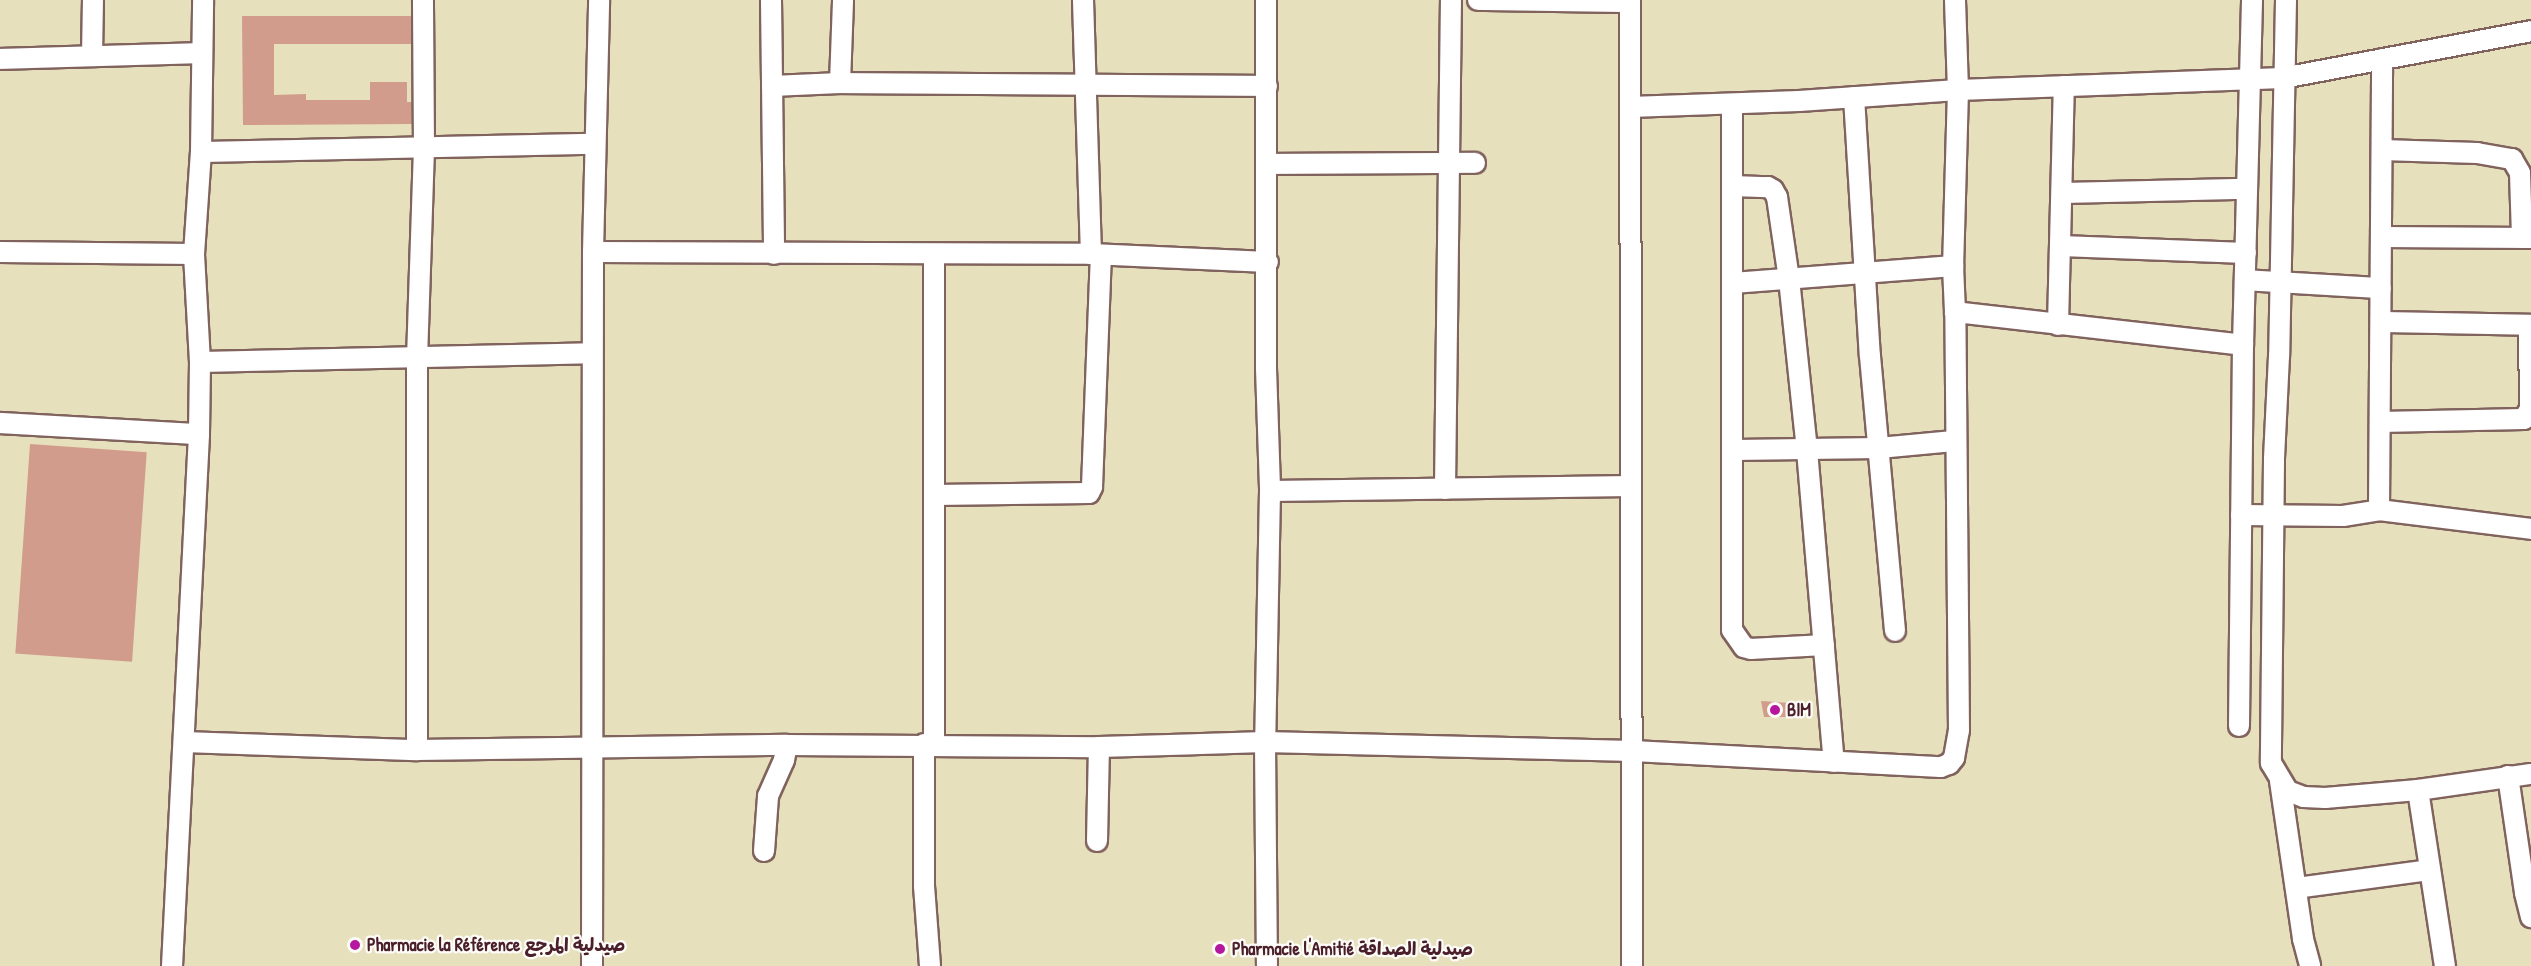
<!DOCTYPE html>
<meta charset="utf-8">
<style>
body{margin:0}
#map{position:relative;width:2531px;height:966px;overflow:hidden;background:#e7e0bd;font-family:"Patrick Hand","Playpen Sans Arabic",sans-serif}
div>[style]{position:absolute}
.building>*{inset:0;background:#d19c8b;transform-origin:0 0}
.roads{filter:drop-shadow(2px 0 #81635e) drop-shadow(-2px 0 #81635e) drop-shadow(0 2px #81635e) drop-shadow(0 -2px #81635e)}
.street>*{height:20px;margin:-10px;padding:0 10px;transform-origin:10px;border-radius:10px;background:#fff}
.dots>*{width:16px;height:16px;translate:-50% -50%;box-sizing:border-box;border:3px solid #fdfcf7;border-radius:50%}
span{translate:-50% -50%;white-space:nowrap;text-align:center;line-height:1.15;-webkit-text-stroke:4.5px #fdfcf7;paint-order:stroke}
.poi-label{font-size:18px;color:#4a1f2b;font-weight:700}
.left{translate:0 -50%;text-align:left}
</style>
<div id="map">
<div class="building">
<i style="clip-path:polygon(242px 16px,411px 16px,411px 44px,274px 44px,274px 95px,306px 94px,306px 100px,370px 100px,370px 82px,407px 82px,407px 102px,412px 102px,412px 124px,243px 125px)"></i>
<i style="left:30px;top:444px;width:117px;height:210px;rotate:4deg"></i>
<i style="clip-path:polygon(1761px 701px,1789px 703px,1788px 717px,1764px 717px)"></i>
</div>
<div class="roads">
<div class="street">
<i style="left:771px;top:0;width:254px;rotate:89.3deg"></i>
<i style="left:1083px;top:0;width:254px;rotate:88.2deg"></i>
<i style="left:1266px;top:0;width:368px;rotate:90deg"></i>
<i style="left:1266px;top:368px;width:123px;rotate:88.1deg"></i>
<i style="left:1270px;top:491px;width:251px;rotate:91.1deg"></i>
<i style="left:1265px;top:742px;width:224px;rotate:89.5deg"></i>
<i style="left:1478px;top:0;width:152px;rotate:0.8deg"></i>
<i style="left:1630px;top:0;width:966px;rotate:89.88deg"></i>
<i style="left:1955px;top:0;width:90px;rotate:88.1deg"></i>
<i style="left:1958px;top:90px;width:176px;rotate:91.6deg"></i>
<i style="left:1953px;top:266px;width:46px;rotate:87.5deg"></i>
<i style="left:1955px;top:312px;width:290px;rotate:6.5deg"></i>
<i style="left:2286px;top:0;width:356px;rotate:91.1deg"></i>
<i style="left:2279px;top:356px;width:104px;rotate:92.8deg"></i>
<i style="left:2274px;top:460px;width:303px;rotate:90.6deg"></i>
<i style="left:2271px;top:763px;width:33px;rotate:59deg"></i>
<i style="left:2288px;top:791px;width:17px;rotate:21deg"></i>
<i style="left:2304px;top:797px;width:21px;rotate:3deg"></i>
<i style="left:2325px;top:798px;width:93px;rotate:-4.9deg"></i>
<i style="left:2418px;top:790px;width:114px;rotate:-8.1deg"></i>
<i style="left:92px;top:56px;width:56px;rotate:-89deg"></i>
<i style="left:0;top:59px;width:202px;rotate:-1.7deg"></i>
<i style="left:840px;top:83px;width:83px;rotate:-87.9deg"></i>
<i style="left:772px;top:86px;width:68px;rotate:-2.5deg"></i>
<i style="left:840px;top:83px;width:427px;rotate:0.4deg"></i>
<i style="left:1854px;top:97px;width:259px;rotate:86.5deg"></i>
<i style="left:1870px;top:356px;width:276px;rotate:84.8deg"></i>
<i style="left:1732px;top:105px;width:525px;rotate:90deg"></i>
<i style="left:1732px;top:630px;width:21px;rotate:55deg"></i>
<i style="left:1744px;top:647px;width:7px;rotate:16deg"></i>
<i style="left:1751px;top:649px;width:73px;rotate:-3.1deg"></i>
<i style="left:1630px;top:107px;width:169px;rotate:-2deg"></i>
<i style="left:1799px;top:101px;width:159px;rotate:-4deg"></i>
<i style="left:1958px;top:90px;width:325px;rotate:-2.1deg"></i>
<i style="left:2283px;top:78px;width:252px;rotate:-10.7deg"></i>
<i style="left:2382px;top:150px;width:95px;rotate:1.8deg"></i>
<i style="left:2477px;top:153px;width:36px;rotate:10deg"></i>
<i style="left:2512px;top:159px;width:16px;rotate:60deg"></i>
<i style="left:2520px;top:173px;width:65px;rotate:88.2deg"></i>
<i style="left:201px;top:152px;width:394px;rotate:-1.2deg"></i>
<i style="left:1268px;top:164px;width:207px;rotate:-0.3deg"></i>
<i style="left:1732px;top:186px;width:36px;rotate:2deg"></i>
<i style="left:1768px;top:187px;width:6px;rotate:31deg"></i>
<i style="left:1773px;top:190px;width:8px;rotate:60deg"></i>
<i style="left:1777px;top:197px;width:83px;rotate:81.7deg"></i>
<i style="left:1789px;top:279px;width:172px;rotate:84deg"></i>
<i style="left:1807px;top:450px;width:313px;rotate:85.1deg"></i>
<i style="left:2063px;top:193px;width:183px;rotate:-1.3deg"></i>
<i style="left:2381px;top:237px;width:150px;rotate:0.4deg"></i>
<i style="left:2061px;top:246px;width:185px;rotate:2.2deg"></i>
<i style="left:0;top:252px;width:194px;rotate:0.6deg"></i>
<i style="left:593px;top:252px;width:498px;rotate:0.2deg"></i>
<i style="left:1091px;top:254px;width:177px;rotate:2.6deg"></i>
<i style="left:2245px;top:280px;width:136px;rotate:3.4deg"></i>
<i style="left:1733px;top:283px;width:221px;rotate:-4.4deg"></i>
<i style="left:2381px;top:322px;width:150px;rotate:1.1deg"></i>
<i style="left:2058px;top:325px;width:239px;rotate:-88.6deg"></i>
<i style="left:200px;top:362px;width:392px;rotate:-1.3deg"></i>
<i style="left:2380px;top:422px;width:144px;rotate:-1.2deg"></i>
<i style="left:2524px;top:419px;width:12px;rotate:-59deg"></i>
<i style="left:2530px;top:409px;width:84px;rotate:-90.7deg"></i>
<i style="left:0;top:423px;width:199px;rotate:3.2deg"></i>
<i style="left:1734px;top:450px;width:145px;rotate:-0.8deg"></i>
<i style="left:1879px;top:448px;width:75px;rotate:-5.3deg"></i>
<i style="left:1445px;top:489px;width:489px;rotate:-89.3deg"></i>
<i style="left:1270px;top:491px;width:361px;rotate:-0.8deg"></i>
<i style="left:934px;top:495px;width:155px;rotate:-0.7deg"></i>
<i style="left:1089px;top:493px;width:7px;rotate:-63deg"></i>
<i style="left:1092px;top:487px;width:231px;rotate:-87.8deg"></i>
<i style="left:2379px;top:510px;width:451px;rotate:-89.6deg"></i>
<i style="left:2241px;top:515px;width:102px;rotate:0.6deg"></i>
<i style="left:2343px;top:516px;width:36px;rotate:-9deg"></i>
<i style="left:2379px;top:510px;width:153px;rotate:7.1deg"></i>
<i style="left:2239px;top:726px;width:381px;rotate:-89.4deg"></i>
<i style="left:2243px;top:345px;width:345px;rotate:-88.5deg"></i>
<i style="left:184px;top:742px;width:233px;rotate:2deg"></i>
<i style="left:417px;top:750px;width:370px;rotate:-0.8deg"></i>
<i style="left:787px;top:745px;width:312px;rotate:0.4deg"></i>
<i style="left:1099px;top:747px;width:166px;rotate:-1.7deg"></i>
<i style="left:1265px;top:742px;width:368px;rotate:1.4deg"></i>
<i style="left:1633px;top:751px;width:308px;rotate:3deg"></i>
<i style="left:1941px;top:767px;width:9px;rotate:-21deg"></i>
<i style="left:1949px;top:764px;width:8px;rotate:-50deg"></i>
<i style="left:1954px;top:758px;width:27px;rotate:-80deg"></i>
<i style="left:1959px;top:731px;width:419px;rotate:-90.5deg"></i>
<i style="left:924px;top:744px;width:142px;rotate:90deg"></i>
<i style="left:924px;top:886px;width:80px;rotate:85.7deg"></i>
<i style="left:934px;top:744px;width:490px;rotate:-90deg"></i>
<i style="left:417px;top:750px;width:391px;rotate:-90deg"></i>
<i style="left:417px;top:359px;width:211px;rotate:-88.1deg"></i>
<i style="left:424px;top:148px;width:148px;rotate:-90.4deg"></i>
<i style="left:2508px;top:776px;width:118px;rotate:81.7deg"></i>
<i style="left:2525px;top:893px;width:25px;rotate:76deg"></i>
<i style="left:2280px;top:781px;width:160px;rotate:81.7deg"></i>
<i style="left:2303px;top:939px;width:28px;rotate:75deg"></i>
<i style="left:2418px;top:790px;width:178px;rotate:81.3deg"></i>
<i style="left:1097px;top:841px;width:94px;rotate:-88.8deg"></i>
<i style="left:764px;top:851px;width:55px;rotate:-85.8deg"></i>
<i style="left:768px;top:796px;width:39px;rotate:-66deg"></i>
<i style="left:784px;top:760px;width:15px;rotate:-79deg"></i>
<i style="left:2296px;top:888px;width:135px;rotate:-7.7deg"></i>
<i style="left:172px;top:966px;width:533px;rotate:-87.09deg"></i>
<i style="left:199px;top:434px;width:72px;rotate:-89.2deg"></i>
<i style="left:200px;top:362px;width:108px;rotate:-93.2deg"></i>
<i style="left:194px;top:254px;width:102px;rotate:-86.1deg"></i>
<i style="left:201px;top:152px;width:152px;rotate:-89.2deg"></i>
<i style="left:592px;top:966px;width:714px;rotate:-89.92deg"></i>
<i style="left:593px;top:252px;width:252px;rotate:-88.6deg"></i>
</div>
</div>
<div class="dots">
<i style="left:1775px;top:710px;background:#b5179e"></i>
<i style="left:355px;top:945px;background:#b5179e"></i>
<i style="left:1220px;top:949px;background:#b5179e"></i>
</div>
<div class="poi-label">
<span class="left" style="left:1787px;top:710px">BIM</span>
<span class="left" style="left:367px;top:945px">Pharmacie la Référence صيدلية المرجع</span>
<span class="left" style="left:1232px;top:949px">Pharmacie l'Amitié صيدلية الصداقة</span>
</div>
</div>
